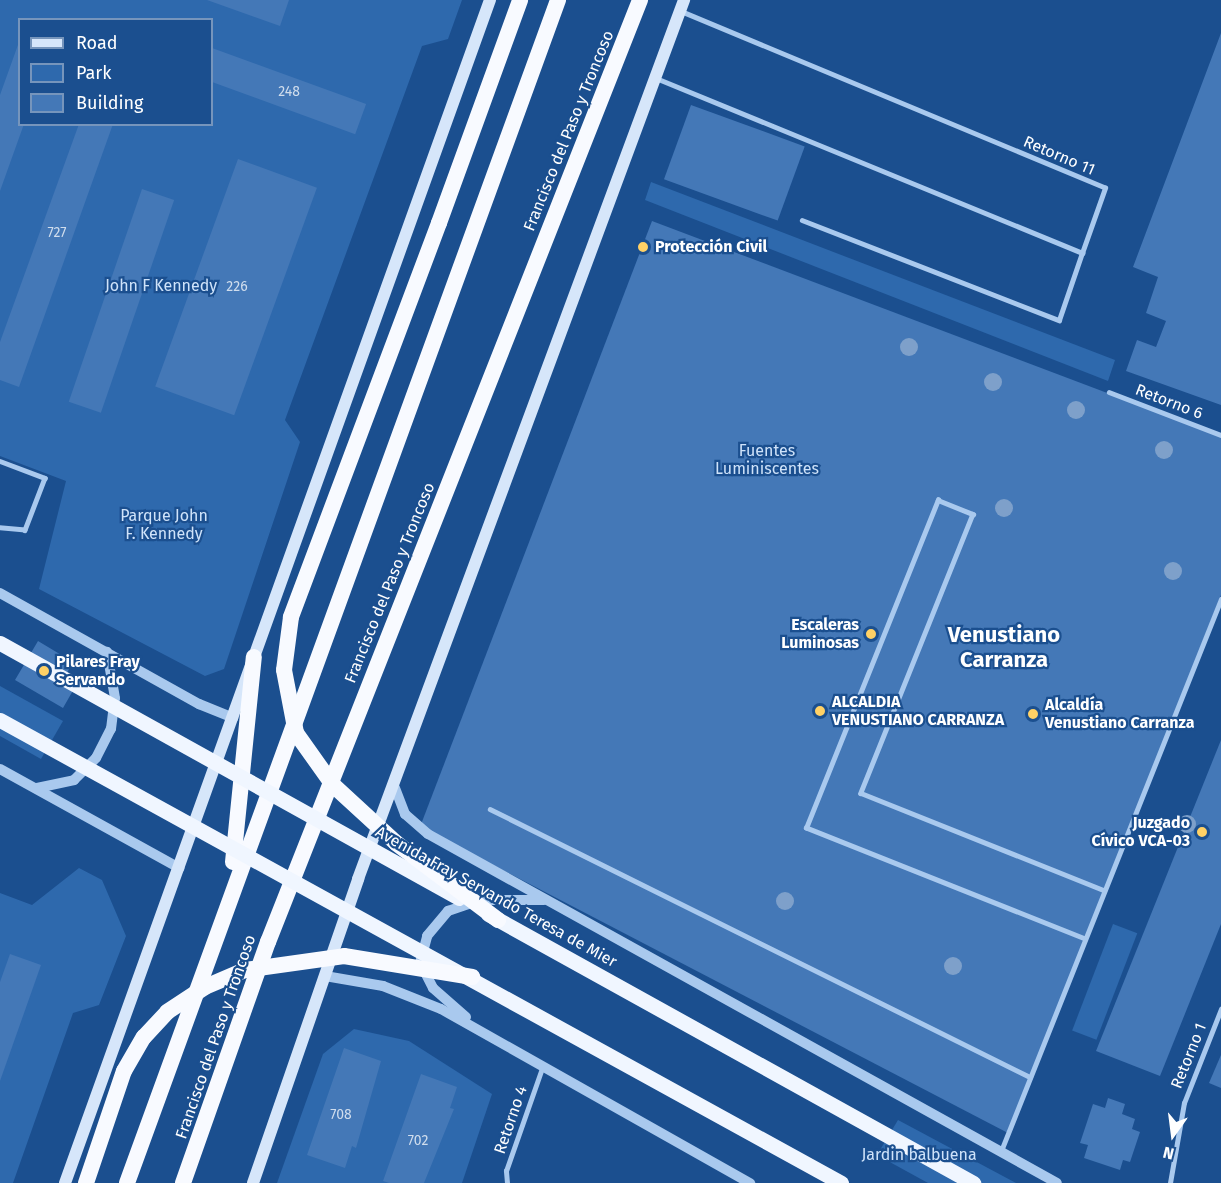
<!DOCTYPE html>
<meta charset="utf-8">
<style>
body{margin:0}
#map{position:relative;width:1221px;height:1183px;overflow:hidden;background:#1b4f8f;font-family:"Fira Sans",sans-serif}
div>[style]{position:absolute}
.green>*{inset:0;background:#2e69ad;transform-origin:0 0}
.building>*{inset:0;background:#4478b7;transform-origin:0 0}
.service>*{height:4.5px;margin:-2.25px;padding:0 2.25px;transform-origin:2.25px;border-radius:2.25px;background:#a9c9ee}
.tertiary>*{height:10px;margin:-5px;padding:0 5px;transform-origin:5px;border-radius:5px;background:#a9c9ee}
.secondary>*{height:12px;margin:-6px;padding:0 6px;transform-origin:6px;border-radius:6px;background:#d6e6fa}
.trunk>*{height:16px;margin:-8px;padding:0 8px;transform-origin:8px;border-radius:8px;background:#f8faff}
.primary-bridge>*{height:15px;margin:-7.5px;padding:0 7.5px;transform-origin:7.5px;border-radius:7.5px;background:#f0f6ff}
.trunk-bridge>*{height:16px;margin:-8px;padding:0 8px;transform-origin:8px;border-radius:8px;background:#f8faff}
.trees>*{width:18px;height:18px;margin:-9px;border-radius:50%;background:#7ea0ca}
.dots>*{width:16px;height:16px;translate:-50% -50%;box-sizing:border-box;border:3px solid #1b4f8f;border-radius:50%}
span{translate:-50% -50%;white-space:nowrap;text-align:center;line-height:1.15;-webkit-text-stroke:4.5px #1b4f8f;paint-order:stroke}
.number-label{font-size:14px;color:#d0dded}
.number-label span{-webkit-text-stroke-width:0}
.street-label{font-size:16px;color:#fff}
.poi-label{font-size:16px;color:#fff;font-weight:700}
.left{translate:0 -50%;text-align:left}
.right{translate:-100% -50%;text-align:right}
.park-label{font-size:16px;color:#cfe3fa}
.district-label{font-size:22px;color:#fff;font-weight:700}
.legend{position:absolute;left:18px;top:18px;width:195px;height:108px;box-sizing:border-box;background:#1b4f8f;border:2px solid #7695bc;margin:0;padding:8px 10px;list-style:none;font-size:18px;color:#fff}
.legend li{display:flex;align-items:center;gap:12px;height:30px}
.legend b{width:30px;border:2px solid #7695bc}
.north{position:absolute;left:1143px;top:1105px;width:60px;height:60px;-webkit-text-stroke:4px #1b4f8f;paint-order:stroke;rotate:194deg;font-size:16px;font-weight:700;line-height:24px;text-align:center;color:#fff}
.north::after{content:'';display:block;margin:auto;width:21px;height:27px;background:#fff;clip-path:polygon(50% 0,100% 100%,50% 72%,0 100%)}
</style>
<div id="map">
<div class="green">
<i style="clip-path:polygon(evenodd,0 0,462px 0,448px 39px,422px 46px,285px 420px,300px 442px,224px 669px,205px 676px,39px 589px,66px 481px,0 456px,0 0,20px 20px,212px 20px,212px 124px,20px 124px,20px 20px)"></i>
<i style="clip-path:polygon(651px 182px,1115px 360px,1108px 381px,645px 200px)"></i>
<i style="clip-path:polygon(0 686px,63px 721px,41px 759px,0 736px)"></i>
<i style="clip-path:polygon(79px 868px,102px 880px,126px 936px,99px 1005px,73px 1013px,13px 1183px,0 1183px,0 893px,32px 905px)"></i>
<i style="left:1113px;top:924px;width:26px;height:114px;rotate:21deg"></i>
<i style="clip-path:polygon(354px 1029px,409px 1041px,492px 1094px,462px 1183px,277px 1183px,323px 1054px)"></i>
<i style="clip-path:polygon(898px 1120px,1016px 1183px,928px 1183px,877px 1155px)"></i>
</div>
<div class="building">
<i style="clip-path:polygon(207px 0,289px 0,280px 26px)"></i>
<i style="clip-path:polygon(1221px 33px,1221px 405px,1126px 371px,1137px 340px,1156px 347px,1166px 321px,1146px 313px,1158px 277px,1133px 267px)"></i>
<i style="clip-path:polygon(19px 42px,20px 124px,24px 124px,0 191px,0 95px)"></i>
<i style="left:212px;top:48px;width:164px;height:32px;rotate:20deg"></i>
<i style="left:691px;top:105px;width:121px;height:79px;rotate:20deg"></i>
<i style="clip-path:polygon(79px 124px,113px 124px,19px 387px,0 380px,0 342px)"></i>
<i style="left:238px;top:159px;width:84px;height:242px;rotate:20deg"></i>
<i style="left:142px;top:189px;width:34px;height:225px;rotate:19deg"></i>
<i style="clip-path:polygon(652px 221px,1221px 436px,1221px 595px,1008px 1133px,420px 827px)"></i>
<i style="clip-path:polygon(38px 641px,73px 662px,63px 680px,75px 687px,63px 708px,15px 680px)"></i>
<i style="clip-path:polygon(1221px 740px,1221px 924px,1160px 1076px,1096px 1051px)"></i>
<i style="clip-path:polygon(10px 954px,41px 965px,0 1081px,0 982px)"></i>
<i style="clip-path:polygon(344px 1048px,381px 1061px,356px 1148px,352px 1146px,345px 1168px,307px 1155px)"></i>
<i style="clip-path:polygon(1221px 1055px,1221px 1088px,1209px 1083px)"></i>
<i style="clip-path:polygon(421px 1074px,457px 1087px,450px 1108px,454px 1109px,424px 1183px,389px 1183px,383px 1181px)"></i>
<i style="clip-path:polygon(1108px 1098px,1125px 1104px,1122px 1114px,1135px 1119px,1132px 1129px,1140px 1132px,1130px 1162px,1123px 1160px,1120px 1170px,1084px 1158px,1088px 1145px,1080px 1143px,1093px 1104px,1105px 1108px)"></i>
</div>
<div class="service">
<i style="left:656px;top:78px;width:461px;rotate:22.3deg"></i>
<i style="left:1082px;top:253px;width:69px;rotate:-70.5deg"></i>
<i style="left:1105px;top:188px;width:458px;rotate:-157.4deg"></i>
<i style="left:802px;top:220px;width:276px;rotate:21.3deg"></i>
<i style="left:1059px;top:320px;width:71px;rotate:-71.1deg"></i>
<i style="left:1109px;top:392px;width:120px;rotate:21deg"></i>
<i style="left:0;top:461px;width:48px;rotate:20.7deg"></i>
<i style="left:45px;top:478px;width:56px;rotate:111deg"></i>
<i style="left:25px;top:530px;width:25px;rotate:-175deg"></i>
<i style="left:490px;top:809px;width:603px;rotate:26.4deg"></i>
<i style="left:1085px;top:939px;width:300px;rotate:-158.3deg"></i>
<i style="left:806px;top:828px;width:354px;rotate:-68.1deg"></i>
<i style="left:938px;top:500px;width:38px;rotate:22deg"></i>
<i style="left:973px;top:514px;width:301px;rotate:111.9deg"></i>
<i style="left:861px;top:793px;width:262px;rotate:21.8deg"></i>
<i style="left:1001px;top:1151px;width:594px;rotate:-68.27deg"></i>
<i style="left:507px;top:1183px;width:12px;rotate:-95deg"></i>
<i style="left:506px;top:1171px;width:109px;rotate:-70.7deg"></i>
<i style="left:1170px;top:1183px;width:81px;rotate:-80.1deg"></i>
<i style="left:1184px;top:1103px;width:101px;rotate:-68.5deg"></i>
</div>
<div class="tertiary">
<i style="left:0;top:593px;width:228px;rotate:29.2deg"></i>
<i style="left:199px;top:704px;width:37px;rotate:22deg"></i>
<i style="left:0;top:769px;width:205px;rotate:28.9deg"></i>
<i style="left:37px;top:788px;width:38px;rotate:-12deg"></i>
<i style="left:74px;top:780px;width:31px;rotate:-45deg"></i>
<i style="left:96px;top:758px;width:33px;rotate:-63deg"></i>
<i style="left:111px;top:729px;width:31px;rotate:-83deg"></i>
<i style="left:115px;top:698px;width:47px;rotate:-99.9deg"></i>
<i style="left:395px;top:788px;width:28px;rotate:69deg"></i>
<i style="left:405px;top:814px;width:30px;rotate:41deg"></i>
<i style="left:428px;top:834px;width:719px;rotate:29.02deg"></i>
<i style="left:325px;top:976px;width:59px;rotate:9.8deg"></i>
<i style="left:383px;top:986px;width:62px;rotate:21.6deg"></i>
<i style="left:441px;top:1009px;width:355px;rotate:29.4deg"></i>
<i style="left:466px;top:1017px;width:44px;rotate:-138.7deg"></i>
<i style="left:433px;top:988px;width:28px;rotate:-117deg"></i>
<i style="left:420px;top:963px;width:28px;rotate:-75deg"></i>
<i style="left:427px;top:936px;width:33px;rotate:-50deg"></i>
<i style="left:448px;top:911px;width:34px;rotate:-19deg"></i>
<i style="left:480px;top:900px;width:64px"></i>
</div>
<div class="secondary">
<i style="left:65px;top:1183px;width:1257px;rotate:-70.24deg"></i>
<i style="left:253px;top:1183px;width:322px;rotate:-70.9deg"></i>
<i style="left:358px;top:879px;width:938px;rotate:-69.65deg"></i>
</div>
<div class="trunk">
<i style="left:439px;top:223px;width:237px;rotate:-70deg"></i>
<i style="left:233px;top:862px;width:206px;rotate:-84.2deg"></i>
<i style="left:127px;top:1183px;width:1259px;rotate:-69.98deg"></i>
<i style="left:183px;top:1183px;width:256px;rotate:-70.6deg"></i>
<i style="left:268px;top:942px;width:1013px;rotate:-68.45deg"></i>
</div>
<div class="primary-bridge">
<i style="left:0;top:643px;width:525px;rotate:29.05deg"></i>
<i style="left:0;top:720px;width:960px;rotate:28.83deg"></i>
<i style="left:488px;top:914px;width:555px;rotate:29.01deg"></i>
</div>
<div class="trunk-bridge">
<i style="left:439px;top:223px;width:421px;rotate:110.6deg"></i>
<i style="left:291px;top:617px;width:53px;rotate:97.5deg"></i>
<i style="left:284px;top:670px;width:64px;rotate:79.2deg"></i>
<i style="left:296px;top:733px;width:64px;rotate:54.6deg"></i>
<i style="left:333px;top:785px;width:86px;rotate:42.6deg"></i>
<i style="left:396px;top:843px;width:128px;rotate:37deg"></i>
<i style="left:86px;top:1183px;width:118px;rotate:-71.3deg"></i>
<i style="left:124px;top:1071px;width:39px;rotate:-60deg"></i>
<i style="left:144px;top:1037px;width:34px;rotate:-47deg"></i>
<i style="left:167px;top:1012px;width:45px;rotate:-33.3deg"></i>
<i style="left:205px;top:987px;width:43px;rotate:-23deg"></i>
<i style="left:245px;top:970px;width:100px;rotate:-8deg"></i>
<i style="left:344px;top:956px;width:130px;rotate:9.3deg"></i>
</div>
<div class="trees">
<i style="left:909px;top:347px"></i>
<i style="left:993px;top:382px"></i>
<i style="left:1076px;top:410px"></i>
<i style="left:1164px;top:450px"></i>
<i style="left:1004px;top:508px"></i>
<i style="left:1173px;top:571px"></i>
<i style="left:1187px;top:824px"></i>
<i style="left:785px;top:901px"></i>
<i style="left:953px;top:966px"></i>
</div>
<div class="dots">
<i style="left:643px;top:247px;background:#ffd166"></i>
<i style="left:871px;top:634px;background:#ffd166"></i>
<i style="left:44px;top:671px;background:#ffd166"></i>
<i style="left:820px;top:711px;background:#ffd166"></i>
<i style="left:1033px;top:714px;background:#ffd166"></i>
<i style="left:1202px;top:832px;background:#ffd166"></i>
</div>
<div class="number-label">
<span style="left:289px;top:92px">248</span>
<span style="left:57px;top:233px">727</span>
<span style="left:237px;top:287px">226</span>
<span style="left:341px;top:1115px">708</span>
<span style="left:418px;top:1141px">702</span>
</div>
<div class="street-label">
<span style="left:569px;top:131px;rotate:-68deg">Francisco del Paso y Troncoso</span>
<span style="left:1059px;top:156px;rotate:23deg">Retorno 11</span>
<span style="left:1169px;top:402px;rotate:21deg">Retorno 6</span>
<span style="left:390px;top:583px;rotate:-68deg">Francisco del Paso y Troncoso</span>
<span style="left:496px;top:897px;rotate:29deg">Avenida Fray Servando Teresa de Mier</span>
<span style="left:216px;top:1037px;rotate:-71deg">Francisco del Paso y Troncoso</span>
<span style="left:1189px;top:1056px;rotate:-68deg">Retorno 1</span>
<span style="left:511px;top:1120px;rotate:-71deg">Retorno 4</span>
</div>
<div class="poi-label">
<span class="left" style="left:655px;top:247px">Protección Civil</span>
<span class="right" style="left:859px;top:634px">Escaleras<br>Luminosas</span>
<span class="left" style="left:56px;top:671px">Pilares Fray<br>Servando</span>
<span class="left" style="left:832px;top:711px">ALCALDIA<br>VENUSTIANO CARRANZA</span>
<span class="left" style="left:1045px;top:714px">Alcaldía<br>Venustiano Carranza</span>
<span class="right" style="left:1190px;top:832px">Juzgado<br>Cívico VCA-03</span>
</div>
<div class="park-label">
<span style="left:161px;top:286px">John F Kennedy</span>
<span style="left:767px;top:460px">Fuentes<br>Luminiscentes</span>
<span style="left:164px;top:525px">Parque John<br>F. Kennedy</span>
<span style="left:919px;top:1155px">Jardin balbuena</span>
</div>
<div class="district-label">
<span style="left:1004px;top:647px">Venustiano<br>Carranza</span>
</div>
<ul class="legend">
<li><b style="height:8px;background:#d6e6fa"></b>Road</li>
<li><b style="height:16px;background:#2e69ad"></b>Park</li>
<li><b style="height:16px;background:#4478b7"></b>Building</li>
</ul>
<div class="north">N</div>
</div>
